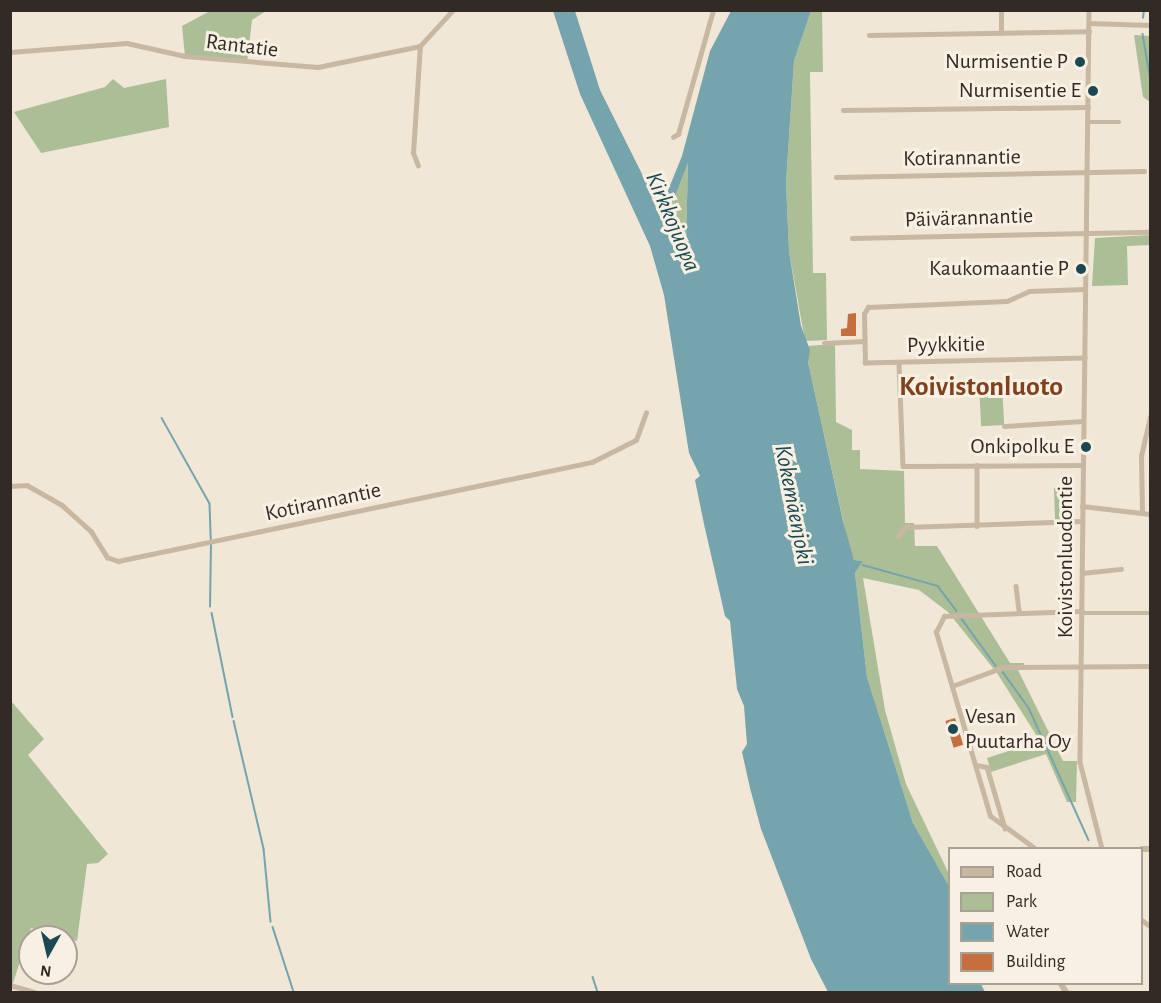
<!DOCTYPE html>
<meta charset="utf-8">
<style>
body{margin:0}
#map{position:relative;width:1161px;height:1003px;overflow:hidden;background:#f0e7d6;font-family:"Alegreya Sans",sans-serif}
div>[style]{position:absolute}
.green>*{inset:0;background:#acbe96;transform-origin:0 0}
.water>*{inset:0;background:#75a4ad}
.stream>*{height:1.5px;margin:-0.75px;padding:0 0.75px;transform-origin:0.75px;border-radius:0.75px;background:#75a4ad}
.building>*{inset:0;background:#c56f3e;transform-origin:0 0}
.minor>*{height:4.5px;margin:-2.25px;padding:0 2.25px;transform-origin:2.25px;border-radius:2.25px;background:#c8b8a2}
.tertiary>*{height:6px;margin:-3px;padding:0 3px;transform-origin:3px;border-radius:3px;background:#c8b8a2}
.dots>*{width:16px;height:16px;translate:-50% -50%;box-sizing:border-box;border:3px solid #f8f0e2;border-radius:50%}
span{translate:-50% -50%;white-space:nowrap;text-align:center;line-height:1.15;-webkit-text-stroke:6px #f8f0e2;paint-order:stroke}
.street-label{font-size:22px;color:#322a25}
.poi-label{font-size:22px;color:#322a25}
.right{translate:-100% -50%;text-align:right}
.left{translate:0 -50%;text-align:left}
.water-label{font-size:24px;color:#1b4953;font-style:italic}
.district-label{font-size:28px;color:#80411e;font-weight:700}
.frame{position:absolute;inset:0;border:12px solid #322a25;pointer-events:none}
.legend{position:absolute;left:948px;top:847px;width:195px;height:138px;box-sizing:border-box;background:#f8f0e2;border:2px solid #a9a196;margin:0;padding:8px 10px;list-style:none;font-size:18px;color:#322a25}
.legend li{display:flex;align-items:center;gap:12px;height:30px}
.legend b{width:30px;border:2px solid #a9a196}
.north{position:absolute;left:18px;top:925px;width:60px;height:60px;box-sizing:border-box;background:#f8f0e2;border:2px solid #a9a196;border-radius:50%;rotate:188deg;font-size:16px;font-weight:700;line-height:24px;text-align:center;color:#322a25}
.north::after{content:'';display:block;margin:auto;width:21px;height:27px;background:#1b4953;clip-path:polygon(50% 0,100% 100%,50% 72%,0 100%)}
</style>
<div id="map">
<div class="green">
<i style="clip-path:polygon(210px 11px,266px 11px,252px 20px,247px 63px,185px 56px,182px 26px)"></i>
<i style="clip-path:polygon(811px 11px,822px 11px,823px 72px,810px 72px,813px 273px,826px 273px,827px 340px,805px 341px,789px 251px,786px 183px,794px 61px)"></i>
<i style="clip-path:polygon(1134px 35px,1150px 36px,1150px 102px,1143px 97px)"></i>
<i style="clip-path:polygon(113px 79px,124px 88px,166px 79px,169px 127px,41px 153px,14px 112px,105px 87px)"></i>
<i style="clip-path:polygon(688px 163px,686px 243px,681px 251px,672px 241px,666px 220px)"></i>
<i style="clip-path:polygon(1150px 235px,1150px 245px,1127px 246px,1128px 285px,1092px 286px,1095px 238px)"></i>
<i style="clip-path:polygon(835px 344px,836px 422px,852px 430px,852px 450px,860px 450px,860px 469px,904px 471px,905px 523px,914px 523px,915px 546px,937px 546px,1010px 663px,1024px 663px,1024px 669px,1018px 670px,1063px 761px,1077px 761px,1076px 802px,1067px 802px,1046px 754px,991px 772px,987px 758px,1040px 741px,997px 673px,948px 612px,919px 590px,863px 578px,885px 710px,906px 784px,949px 874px,949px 886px,913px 823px,867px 677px,855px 573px,863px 561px,854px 560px,847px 538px,808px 362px,807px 346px)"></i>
<i style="left:1002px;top:384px;width:41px;height:23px;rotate:87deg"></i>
<i style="clip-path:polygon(1054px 488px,1075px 488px,1073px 518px,1055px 520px)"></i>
<i style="clip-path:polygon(11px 701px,44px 739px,28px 755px,108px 854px,98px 863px,87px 864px,77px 941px,31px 928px,11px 989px)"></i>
</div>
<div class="water">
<i style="clip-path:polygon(evenodd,553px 11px,575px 11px,600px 90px,660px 210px,682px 156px,710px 51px,731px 11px,811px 11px,794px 61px,786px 183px,789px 251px,801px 326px,810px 350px,808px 362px,843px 521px,854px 560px,863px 561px,855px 573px,867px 677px,913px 823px,949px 886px,950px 984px,981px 984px,985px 992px,828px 992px,811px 959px,761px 829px,750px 788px,742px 752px,747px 744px,744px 706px,737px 689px,730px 621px,725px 616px,704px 524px,695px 480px,700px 476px,689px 453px,664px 295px,650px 246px,580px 94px,553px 11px,688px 163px,686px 242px,681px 251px,672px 241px,666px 220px,688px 163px)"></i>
</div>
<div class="stream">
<i style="left:1143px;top:18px;width:8px;rotate:-83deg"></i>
<i style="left:1143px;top:34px;width:42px;rotate:80.3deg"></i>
<i style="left:162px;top:418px;width:98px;rotate:60.8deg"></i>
<i style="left:210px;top:504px;width:35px;rotate:88deg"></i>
<i style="left:863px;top:565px;width:78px;rotate:15.6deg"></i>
<i style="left:938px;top:586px;width:31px;rotate:53deg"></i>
<i style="left:210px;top:607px;width:63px;rotate:-89.1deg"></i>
<i style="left:212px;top:613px;width:106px;rotate:78.6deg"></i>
<i style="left:962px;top:619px;width:58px;rotate:54.1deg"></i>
<i style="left:1003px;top:672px;width:44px;rotate:54.2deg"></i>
<i style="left:1029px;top:708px;width:145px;rotate:65.6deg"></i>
<i style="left:234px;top:721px;width:131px;rotate:76.8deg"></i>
<i style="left:264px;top:849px;width:73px;rotate:84.5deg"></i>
<i style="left:273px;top:927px;width:68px;rotate:72.1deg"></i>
<i style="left:593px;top:977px;width:16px;rotate:72deg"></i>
</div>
<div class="building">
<i style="clip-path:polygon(856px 313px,856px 336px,841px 336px,841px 329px,847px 328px,848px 314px)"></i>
<i style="left:955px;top:718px;width:28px;height:10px;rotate:73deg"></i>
</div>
<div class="minor">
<i style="left:1089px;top:10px;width:752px;rotate:90.69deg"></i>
<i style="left:1080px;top:762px;width:89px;rotate:75.7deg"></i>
<i style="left:1089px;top:23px;width:61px;rotate:1.9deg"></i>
<i style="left:1001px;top:33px;width:23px;rotate:-90deg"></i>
<i style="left:869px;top:35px;width:220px;rotate:-1deg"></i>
<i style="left:10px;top:52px;width:117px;rotate:-4.4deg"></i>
<i style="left:127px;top:43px;width:59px;rotate:12.6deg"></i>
<i style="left:185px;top:56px;width:133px;rotate:4.7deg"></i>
<i style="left:318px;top:67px;width:104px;rotate:-11.6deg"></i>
<i style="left:420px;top:46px;width:49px;rotate:-47.5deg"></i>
<i style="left:843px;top:110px;width:245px;rotate:-0.7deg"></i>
<i style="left:1088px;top:122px;width:31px"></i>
<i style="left:673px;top:137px;width:6px;rotate:-31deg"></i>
<i style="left:678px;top:134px;width:129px;rotate:-74.2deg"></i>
<i style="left:418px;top:166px;width:14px;rotate:-111deg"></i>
<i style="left:413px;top:153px;width:107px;rotate:-86.3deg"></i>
<i style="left:836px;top:177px;width:308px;rotate:-1.1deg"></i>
<i style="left:852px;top:238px;width:298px;rotate:-1.2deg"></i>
<i style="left:824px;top:343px;width:40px;rotate:-2.9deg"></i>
<i style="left:1085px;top:358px;width:220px;rotate:178.7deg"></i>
<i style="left:865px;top:363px;width:49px;rotate:-91.2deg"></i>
<i style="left:864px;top:314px;width:8px;rotate:-60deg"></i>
<i style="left:868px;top:307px;width:139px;rotate:-2.5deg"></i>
<i style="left:1007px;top:301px;width:24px;rotate:-24deg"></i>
<i style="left:1029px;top:291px;width:56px;rotate:-2deg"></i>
<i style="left:899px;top:363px;width:103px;rotate:87.8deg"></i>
<i style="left:903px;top:466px;width:179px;rotate:-0.3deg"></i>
<i style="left:1004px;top:426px;width:79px;rotate:-3.6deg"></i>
<i style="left:977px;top:465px;width:61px;rotate:90deg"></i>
<i style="left:10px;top:486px;width:17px;rotate:-3deg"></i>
<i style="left:27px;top:485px;width:40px;rotate:29.7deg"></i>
<i style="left:62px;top:505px;width:39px;rotate:42deg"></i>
<i style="left:91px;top:531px;width:31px;rotate:58deg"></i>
<i style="left:107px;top:557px;width:12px;rotate:20deg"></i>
<i style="left:118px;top:561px;width:484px;rotate:-11.8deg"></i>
<i style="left:592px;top:462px;width:49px;rotate:-26.6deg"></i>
<i style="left:636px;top:440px;width:29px;rotate:-70deg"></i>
<i style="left:1082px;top:506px;width:68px;rotate:6.7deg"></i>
<i style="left:1142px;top:513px;width:57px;rotate:-91deg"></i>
<i style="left:1141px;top:456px;width:40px;rotate:-77deg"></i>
<i style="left:898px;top:536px;width:11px;rotate:-52deg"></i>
<i style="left:905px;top:527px;width:177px;rotate:-1.9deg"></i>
<i style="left:1082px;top:573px;width:39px;rotate:-6deg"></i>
<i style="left:1016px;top:586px;width:26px;rotate:83deg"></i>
<i style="left:1082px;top:613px;width:68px"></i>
<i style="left:952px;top:686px;width:55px;rotate:-20.1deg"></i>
<i style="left:1004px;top:667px;width:146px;rotate:-0.4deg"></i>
<i style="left:976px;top:765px;width:11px;rotate:10deg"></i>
<i style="left:987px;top:767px;width:64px;rotate:73.6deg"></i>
<i style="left:1034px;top:848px;width:54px;rotate:-144deg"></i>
<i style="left:990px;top:816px;width:192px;rotate:-106.4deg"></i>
<i style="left:936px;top:632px;width:18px;rotate:-63deg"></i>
<i style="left:944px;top:616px;width:138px;rotate:-2.1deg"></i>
<i style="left:1142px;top:920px;width:10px;rotate:37deg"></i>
<i style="left:10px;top:985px;width:25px;rotate:16deg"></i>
</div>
<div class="tertiary">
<i style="left:1142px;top:849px;width:8px"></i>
<i style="left:1061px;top:984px;width:9px;rotate:58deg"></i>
</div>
<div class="dots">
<i style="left:1080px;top:62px;background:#1b4953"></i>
<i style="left:1093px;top:91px;background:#1b4953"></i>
<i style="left:1081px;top:269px;background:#1b4953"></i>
<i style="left:1086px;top:447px;background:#1b4953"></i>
<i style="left:953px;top:729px;background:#1b4953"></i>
</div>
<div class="street-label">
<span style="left:242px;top:46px;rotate:7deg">Rantatie</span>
<span style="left:962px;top:158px;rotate:-1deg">Kotirannantie</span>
<span style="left:969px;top:218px;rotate:-2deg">Päivärannantie</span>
<span style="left:946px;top:345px;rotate:-1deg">Pyykkitie</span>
<span style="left:323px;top:502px;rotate:-12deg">Kotirannantie</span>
<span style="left:1066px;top:557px;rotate:-90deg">Koivistonluodontie</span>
</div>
<div class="poi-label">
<span class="right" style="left:1068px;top:62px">Nurmisentie P</span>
<span class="right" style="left:1081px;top:91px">Nurmisentie E</span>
<span class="right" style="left:1069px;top:269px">Kaukomaantie P</span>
<span class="right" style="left:1074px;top:447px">Onkipolku E</span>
<span class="left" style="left:965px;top:729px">Vesan<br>Puutarha Oy</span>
</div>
<div class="water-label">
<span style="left:672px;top:222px;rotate:67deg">Kirkkojuopa</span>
<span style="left:793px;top:505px;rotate:79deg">Kokemäenjoki</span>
</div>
<div class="district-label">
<span style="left:981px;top:387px">Koivistonluoto</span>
</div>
<div class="frame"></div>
<ul class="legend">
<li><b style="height:8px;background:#c8b8a2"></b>Road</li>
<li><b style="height:16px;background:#acbe96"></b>Park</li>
<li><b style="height:16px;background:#75a4ad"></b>Water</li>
<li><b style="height:16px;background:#c56f3e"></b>Building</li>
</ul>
<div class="north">N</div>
</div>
